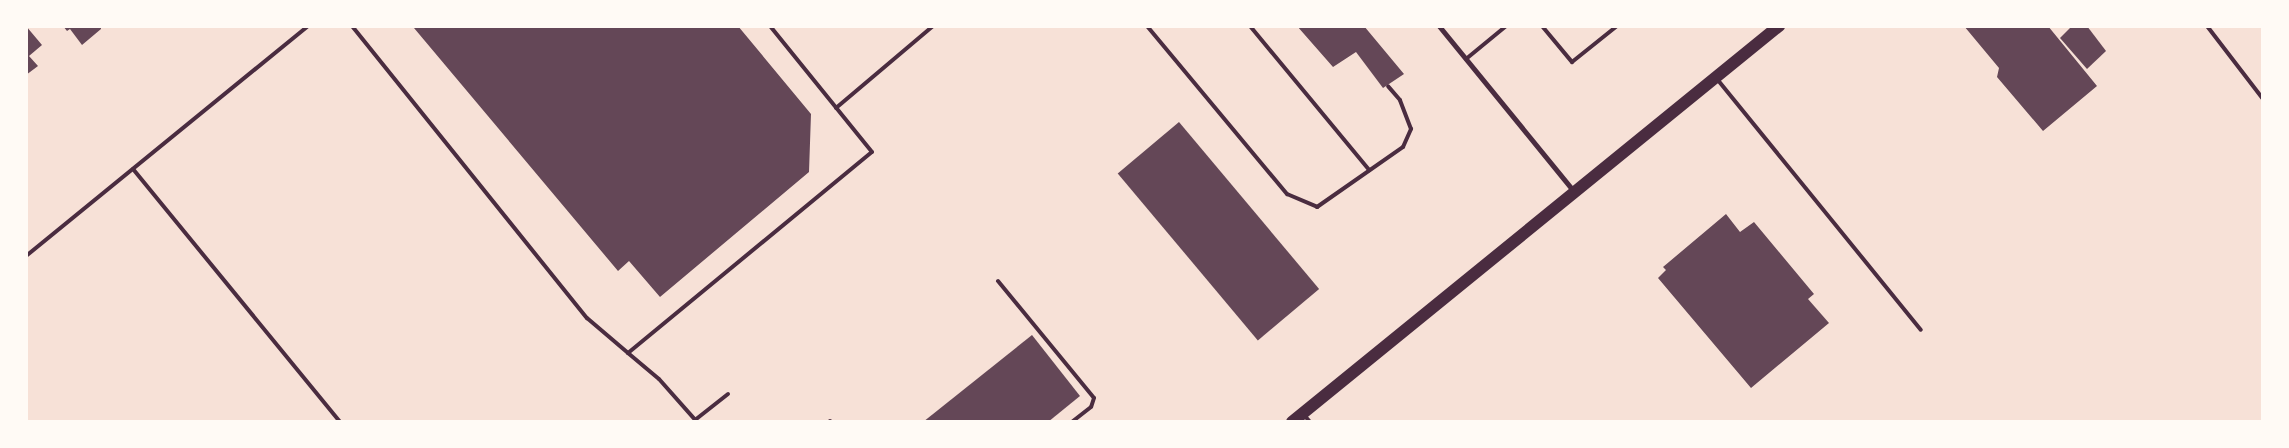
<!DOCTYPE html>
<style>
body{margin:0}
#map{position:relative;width:2289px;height:448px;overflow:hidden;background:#f7e1d7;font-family:Lato,sans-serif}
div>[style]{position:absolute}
.building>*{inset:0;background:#644757;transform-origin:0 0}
.service>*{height:4px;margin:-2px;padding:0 2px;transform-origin:2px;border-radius:2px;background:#4a2c40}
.minor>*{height:5px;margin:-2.5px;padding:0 2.5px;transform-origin:2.5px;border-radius:2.5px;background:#4a2c40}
.primary>*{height:12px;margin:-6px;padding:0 6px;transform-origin:6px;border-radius:6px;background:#4a2c40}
span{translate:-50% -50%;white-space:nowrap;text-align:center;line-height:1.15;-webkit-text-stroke:4px #fffaf5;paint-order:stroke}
.frame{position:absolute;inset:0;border:28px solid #fffaf5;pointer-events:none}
</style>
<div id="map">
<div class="building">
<i style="clip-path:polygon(26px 26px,42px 45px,29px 56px,38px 66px,26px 75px)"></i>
<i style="clip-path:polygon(63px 26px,101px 26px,101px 29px,82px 45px,70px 29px,67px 31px)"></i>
<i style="clip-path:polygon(416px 26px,738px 26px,811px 114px,809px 172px,660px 297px,629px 261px,618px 271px,414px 28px)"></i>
<i style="clip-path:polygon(1297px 26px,1364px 26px,1404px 74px,1383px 88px,1356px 52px,1333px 67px)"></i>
<i style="clip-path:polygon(1964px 26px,2048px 26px,2097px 86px,2043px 131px,1997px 77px,1999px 68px)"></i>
<i style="clip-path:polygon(2072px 26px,2087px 26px,2106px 51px,2087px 69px,2060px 38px)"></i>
<i style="left:1179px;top:122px;width:218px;height:80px;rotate:50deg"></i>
<i style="clip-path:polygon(1726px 214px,1740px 232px,1754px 222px,1814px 294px,1808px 299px,1829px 323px,1751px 388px,1658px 278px,1666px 270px,1663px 267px)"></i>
<i style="clip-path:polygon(1032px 335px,1080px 396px,1048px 422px,923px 422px)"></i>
</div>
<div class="service">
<i style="left:352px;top:26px;width:375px;rotate:51.2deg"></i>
<i style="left:587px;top:318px;width:54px;rotate:40.5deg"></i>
<i style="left:628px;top:353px;width:316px;rotate:-39.5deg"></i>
<i style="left:872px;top:152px;width:162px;rotate:-129deg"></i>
<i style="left:1147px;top:26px;width:219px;rotate:50.2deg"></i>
<i style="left:1287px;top:194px;width:33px;rotate:23deg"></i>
<i style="left:1317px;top:207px;width:105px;rotate:-34.9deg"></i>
<i style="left:1403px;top:147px;width:20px;rotate:-66deg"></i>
<i style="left:1411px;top:129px;width:31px;rotate:-111deg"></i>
<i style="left:1400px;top:100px;width:18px;rotate:-131deg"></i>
<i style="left:1250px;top:26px;width:187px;rotate:50.4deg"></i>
<i style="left:1542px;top:26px;width:47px;rotate:50.2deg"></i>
<i style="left:1572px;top:62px;width:58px;rotate:-38.7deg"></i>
<i style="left:2207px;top:26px;width:92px;rotate:52.5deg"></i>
<i style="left:1466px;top:59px;width:52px;rotate:-39.5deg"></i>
<i style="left:1717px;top:79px;width:323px;rotate:50.9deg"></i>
<i style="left:836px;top:108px;width:127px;rotate:-40.2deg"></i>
<i style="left:133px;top:169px;width:327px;rotate:50.7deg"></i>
<i style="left:26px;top:256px;width:364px;rotate:-39.2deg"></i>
<i style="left:998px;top:281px;width:151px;rotate:50.6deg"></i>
<i style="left:1094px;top:398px;width:9px;rotate:108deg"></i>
<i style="left:1091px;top:407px;width:24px;rotate:142deg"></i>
<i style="left:628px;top:353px;width:40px;rotate:40deg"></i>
<i style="left:659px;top:379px;width:57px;rotate:48.5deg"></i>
<i style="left:1304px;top:415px;width:9px;rotate:49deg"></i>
<i style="left:695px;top:420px;width:42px;rotate:-38.2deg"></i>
<i style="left:830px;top:421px;width:1px;rotate:45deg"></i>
</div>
<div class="minor">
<i style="left:1439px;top:26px;width:215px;rotate:50.8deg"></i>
</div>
<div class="primary">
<i style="left:1292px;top:422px;width:628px;rotate:-39.12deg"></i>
</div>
<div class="frame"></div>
</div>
